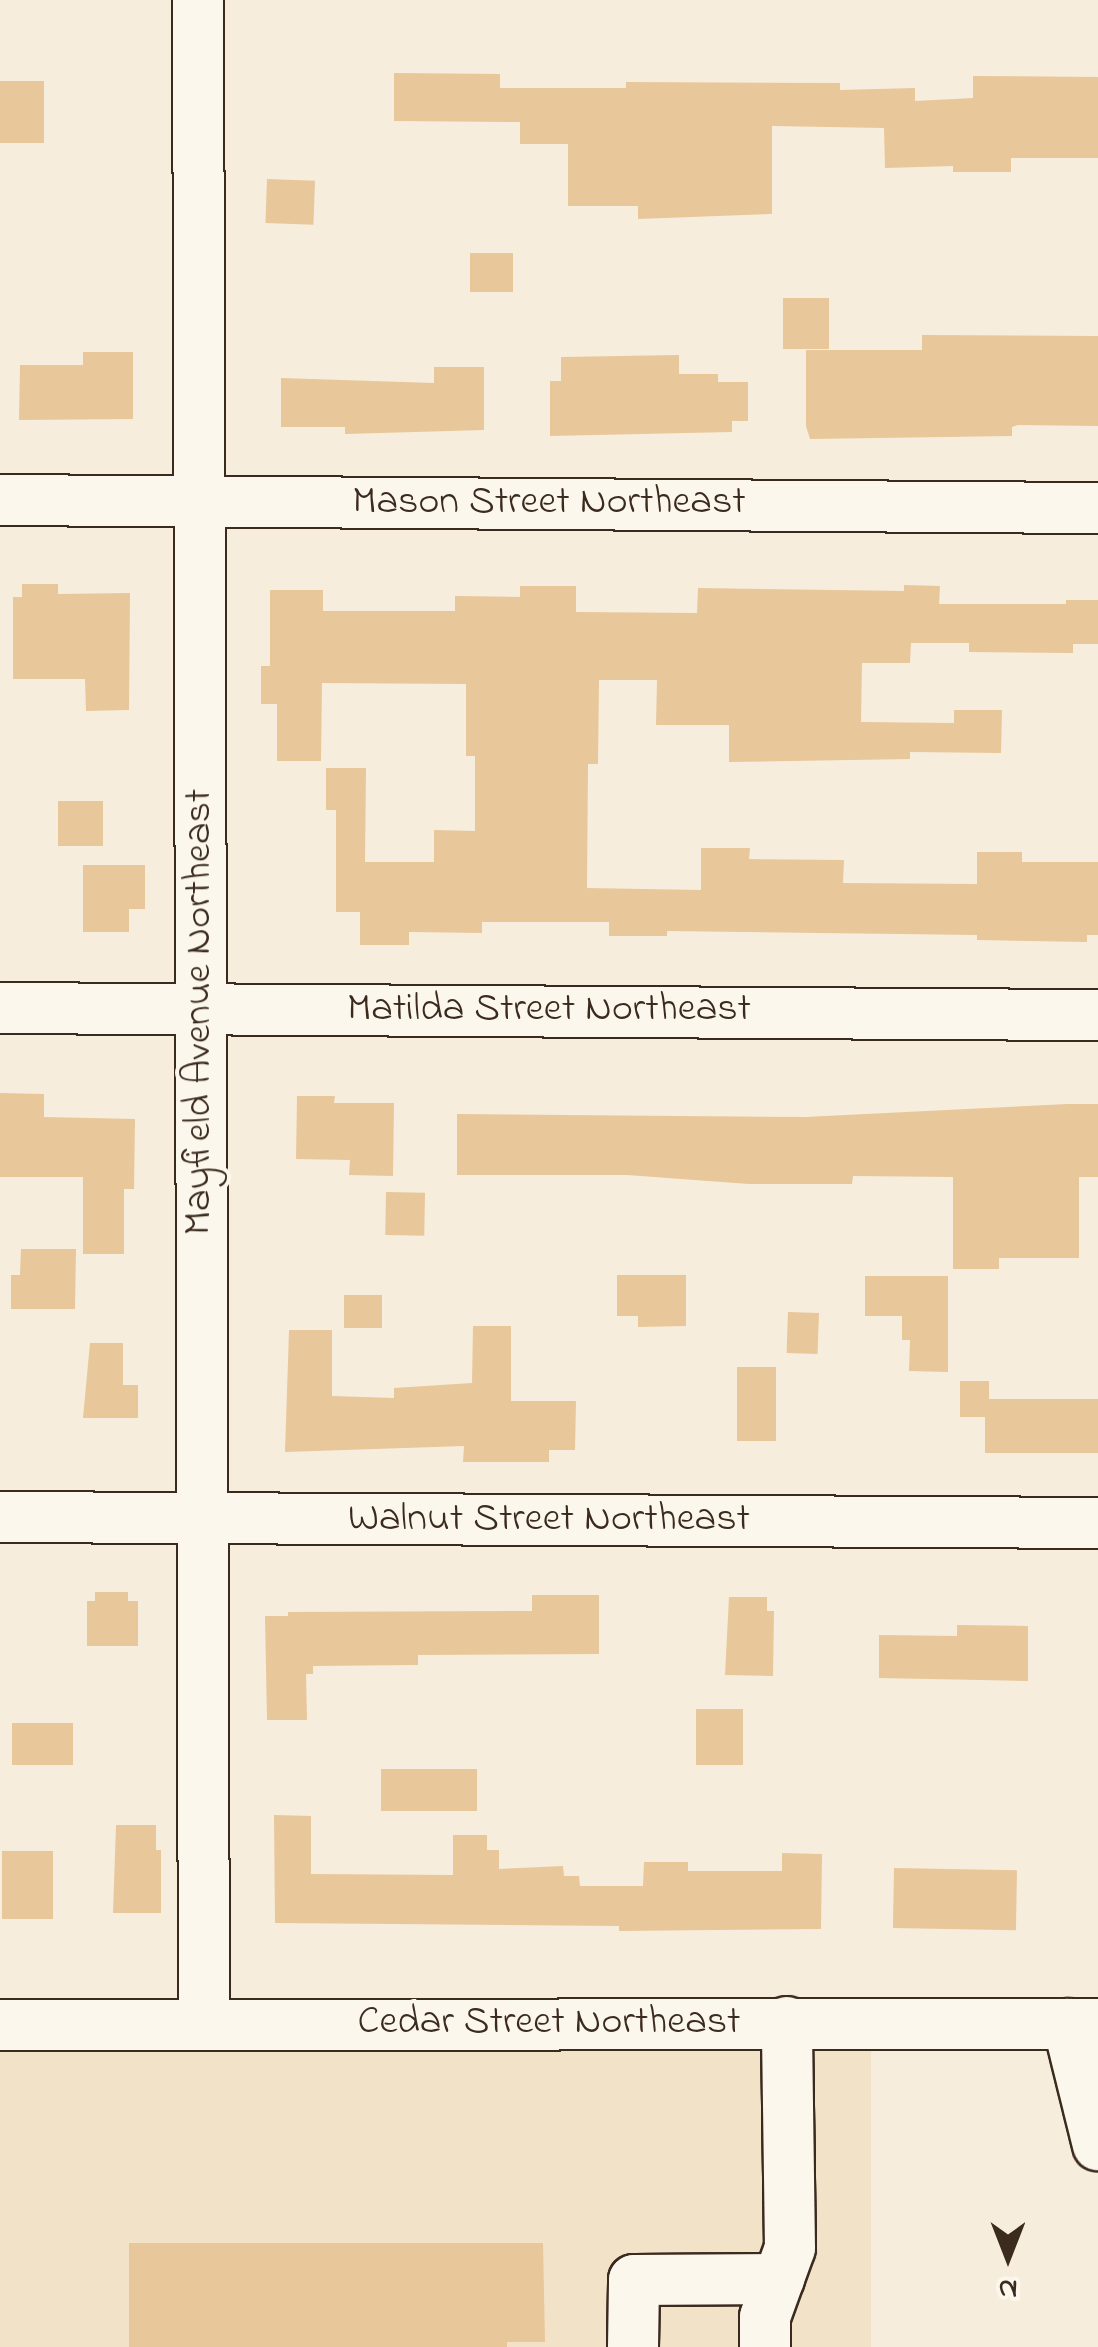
<!DOCTYPE html>
<style>
body{margin:0}
#map{position:relative;width:1098px;height:2347px;overflow:hidden;background:#f7eddc;font-family:"Indie Flower",sans-serif}
div>[style]{position:absolute}
.built>*{inset:0;background:#f2e2c8;transform-origin:0 0}
.building>*{inset:0;background:#e8c79a;transform-origin:0 0}
.roads{filter:drop-shadow(2px 0 #3b2a1e) drop-shadow(-2px 0 #3b2a1e) drop-shadow(0 2px #3b2a1e) drop-shadow(0 -2px #3b2a1e)}
.minor>*{height:50px;margin:-25px;padding:0 25px;transform-origin:25px;border-radius:25px;background:#fbf7ec}
span{translate:-50% -50%;white-space:nowrap;text-align:center;line-height:1.15;-webkit-text-stroke:8px #fbf7ec;paint-order:stroke}
.street-label{font-size:40px;color:#3b2a1e}
.north{position:absolute;left:958px;top:2207px;width:100px;height:100px;-webkit-text-stroke:8px #fbf7ec;paint-order:stroke;rotate:180deg;font-size:28px;font-weight:700;line-height:40px;text-align:center;color:#3b2a1e}
.north::after{content:'';display:block;margin:auto;width:35px;height:45px;background:#3b2a1e;clip-path:polygon(50% 0,100% 100%,50% 72%,0 100%)}
</style>
<div id="map">
<div class="built">
<i style="left:871px;top:2050px;width:297px;height:871px;rotate:90deg"></i>
</div>
<div class="building">
<i style="clip-path:polygon(394px 73px,500px 74px,500px 88px,626px 88px,626px 82px,840px 83px,840px 90px,915px 88px,915px 101px,973px 98px,973px 76px,1098px 77px,1098px 158px,1011px 158px,1011px 172px,953px 172px,953px 166px,885px 168px,884px 128px,772px 126px,772px 214px,638px 219px,638px 206px,568px 206px,568px 144px,520px 144px,520px 122px,394px 121px)"></i>
<i style="left:0;top:81px;width:44px;height:62px"></i>
<i style="left:267px;top:179px;width:48px;height:44px;rotate:2deg"></i>
<i style="left:470px;top:253px;width:43px;height:39px"></i>
<i style="left:783px;top:298px;width:46px;height:51px"></i>
<i style="clip-path:polygon(922px 335px,1098px 336px,1098px 426px,1018px 425px,1012px 427px,1012px 436px,810px 439px,806px 426px,806px 350px,922px 350px)"></i>
<i style="clip-path:polygon(83px 352px,133px 352px,133px 419px,19px 420px,20px 365px,83px 365px)"></i>
<i style="clip-path:polygon(679px 355px,679px 374px,718px 374px,718px 382px,748px 382px,748px 421px,732px 421px,732px 432px,550px 436px,550px 381px,561px 381px,561px 357px)"></i>
<i style="clip-path:polygon(434px 367px,484px 367px,484px 430px,345px 434px,345px 427px,281px 427px,281px 378px,434px 383px)"></i>
<i style="clip-path:polygon(22px 584px,58px 584px,58px 594px,130px 593px,129px 710px,86px 711px,85px 679px,13px 679px,13px 597px,22px 597px)"></i>
<i style="clip-path:polygon(904px 585px,940px 586px,939px 604px,1066px 604px,1066px 600px,1098px 600px,1098px 644px,1073px 644px,1073px 653px,969px 652px,969px 643px,911px 643px,910px 663px,862px 663px,861px 722px,954px 723px,954px 710px,1002px 710px,1001px 753px,910px 752px,910px 759px,729px 762px,729px 725px,656px 725px,657px 680px,599px 680px,598px 764px,588px 764px,587px 888px,701px 890px,701px 848px,750px 848px,749px 859px,844px 860px,843px 883px,977px 884px,977px 852px,1022px 852px,1022px 862px,1098px 862px,1098px 935px,1087px 935px,1087px 942px,977px 940px,977px 935px,667px 931px,667px 936px,609px 936px,609px 922px,482px 922px,482px 933px,409px 932px,409px 945px,360px 945px,360px 912px,336px 912px,336px 810px,326px 810px,326px 768px,366px 768px,365px 862px,434px 862px,434px 830px,475px 831px,475px 756px,466px 756px,466px 684px,322px 683px,321px 761px,277px 761px,277px 704px,261px 704px,261px 666px,270px 666px,270px 590px,323px 590px,323px 611px,455px 611px,455px 596px,520px 597px,520px 586px,576px 586px,576px 612px,697px 613px,698px 588px,904px 591px)"></i>
<i style="left:58px;top:801px;width:45px;height:45px"></i>
<i style="clip-path:polygon(83px 865px,145px 865px,145px 909px,129px 909px,129px 932px,83px 932px)"></i>
<i style="clip-path:polygon(0 1093px,44px 1094px,44px 1117px,135px 1119px,134px 1189px,124px 1189px,124px 1254px,83px 1254px,83px 1177px,0 1177px)"></i>
<i style="clip-path:polygon(297px 1096px,335px 1096px,334px 1103px,394px 1103px,393px 1176px,349px 1175px,350px 1160px,296px 1159px)"></i>
<i style="clip-path:polygon(1068px 1104px,1098px 1104px,1098px 1177px,1079px 1177px,1079px 1258px,999px 1258px,999px 1269px,953px 1269px,953px 1177px,853px 1176px,852px 1184px,749px 1184px,627px 1175px,457px 1175px,457px 1114px,805px 1117px)"></i>
<i style="left:386px;top:1192px;width:39px;height:43px;rotate:1deg"></i>
<i style="clip-path:polygon(21px 1249px,76px 1249px,75px 1309px,11px 1309px,11px 1275px,20px 1275px)"></i>
<i style="clip-path:polygon(617px 1275px,686px 1275px,686px 1326px,638px 1327px,638px 1316px,617px 1316px)"></i>
<i style="clip-path:polygon(865px 1276px,948px 1276px,948px 1372px,909px 1371px,910px 1340px,902px 1340px,902px 1316px,865px 1316px)"></i>
<i style="left:344px;top:1295px;width:38px;height:33px"></i>
<i style="left:788px;top:1312px;width:31px;height:41px;rotate:2deg"></i>
<i style="clip-path:polygon(473px 1326px,511px 1326px,511px 1401px,576px 1401px,575px 1450px,549px 1450px,549px 1462px,463px 1462px,464px 1446px,285px 1452px,289px 1330px,332px 1330px,332px 1396px,394px 1398px,394px 1388px,472px 1383px)"></i>
<i style="clip-path:polygon(90px 1343px,123px 1343px,123px 1385px,138px 1385px,138px 1418px,83px 1418px)"></i>
<i style="left:737px;top:1367px;width:39px;height:74px"></i>
<i style="clip-path:polygon(960px 1381px,989px 1381px,989px 1399px,1098px 1399px,1098px 1453px,985px 1453px,985px 1417px,960px 1417px)"></i>
<i style="clip-path:polygon(95px 1592px,128px 1592px,128px 1601px,138px 1601px,138px 1646px,87px 1646px,87px 1601px,95px 1601px)"></i>
<i style="clip-path:polygon(532px 1595px,599px 1595px,599px 1654px,418px 1655px,418px 1665px,313px 1666px,313px 1674px,306px 1674px,307px 1720px,267px 1720px,265px 1616px,288px 1616px,288px 1612px,532px 1611px)"></i>
<i style="clip-path:polygon(729px 1597px,767px 1597px,767px 1611px,774px 1611px,773px 1676px,725px 1675px)"></i>
<i style="clip-path:polygon(957px 1625px,1028px 1626px,1028px 1681px,879px 1678px,879px 1635px,957px 1636px)"></i>
<i style="left:696px;top:1709px;width:47px;height:56px"></i>
<i style="left:12px;top:1723px;width:61px;height:42px"></i>
<i style="left:381px;top:1769px;width:96px;height:42px"></i>
<i style="clip-path:polygon(274px 1815px,311px 1816px,311px 1874px,453px 1875px,453px 1835px,487px 1835px,487px 1850px,499px 1850px,499px 1869px,563px 1866px,564px 1876px,579px 1876px,580px 1886px,643px 1886px,644px 1862px,688px 1862px,688px 1871px,782px 1871px,782px 1853px,822px 1854px,821px 1929px,619px 1931px,619px 1926px,275px 1923px)"></i>
<i style="clip-path:polygon(116px 1825px,156px 1825px,156px 1850px,161px 1850px,161px 1913px,113px 1913px)"></i>
<i style="left:2px;top:1851px;width:51px;height:68px"></i>
<i style="left:894px;top:1868px;width:123px;height:60px;rotate:1deg"></i>
<i style="clip-path:polygon(129px 2243px,543px 2243px,545px 2342px,507px 2342px,507px 2347px,129px 2347px)"></i>
</div>
<div class="roads">
<div class="minor">
<i style="left:198px;top:0;width:2024px;rotate:89.83deg"></i>
<i style="left:0;top:500px;width:1098px;rotate:0.42deg"></i>
<i style="left:0;top:1008px;width:1098px;rotate:0.37deg"></i>
<i style="left:0;top:1517px;width:1098px;rotate:0.31deg"></i>
<i style="left:1068px;top:2024px;width:125px;rotate:76.1deg"></i>
<i style="left:0;top:2025px;width:1098px;rotate:-0.05deg"></i>
<i style="left:633px;top:2347px;width:67px;rotate:-89.1deg"></i>
<i style="left:634px;top:2280px;width:145px;rotate:-0.4deg"></i>
<i style="left:765px;top:2347px;width:30px;rotate:-90deg"></i>
<i style="left:765px;top:2317px;width:73px;rotate:-70.1deg"></i>
<i style="left:790px;top:2248px;width:226px;rotate:-90.8deg"></i>
</div>
</div>
<div class="street-label">
<span style="left:549px;top:503px">Mason Street Northeast</span>
<span style="left:549px;top:1010px">Matilda Street Northeast</span>
<span style="left:200px;top:1012px;rotate:-90deg">Mayfield Avenue Northeast</span>
<span style="left:549px;top:1520px">Walnut Street Northeast</span>
<span style="left:549px;top:2023px">Cedar Street Northeast</span>
</div>
<div class="north">N</div>
</div>
